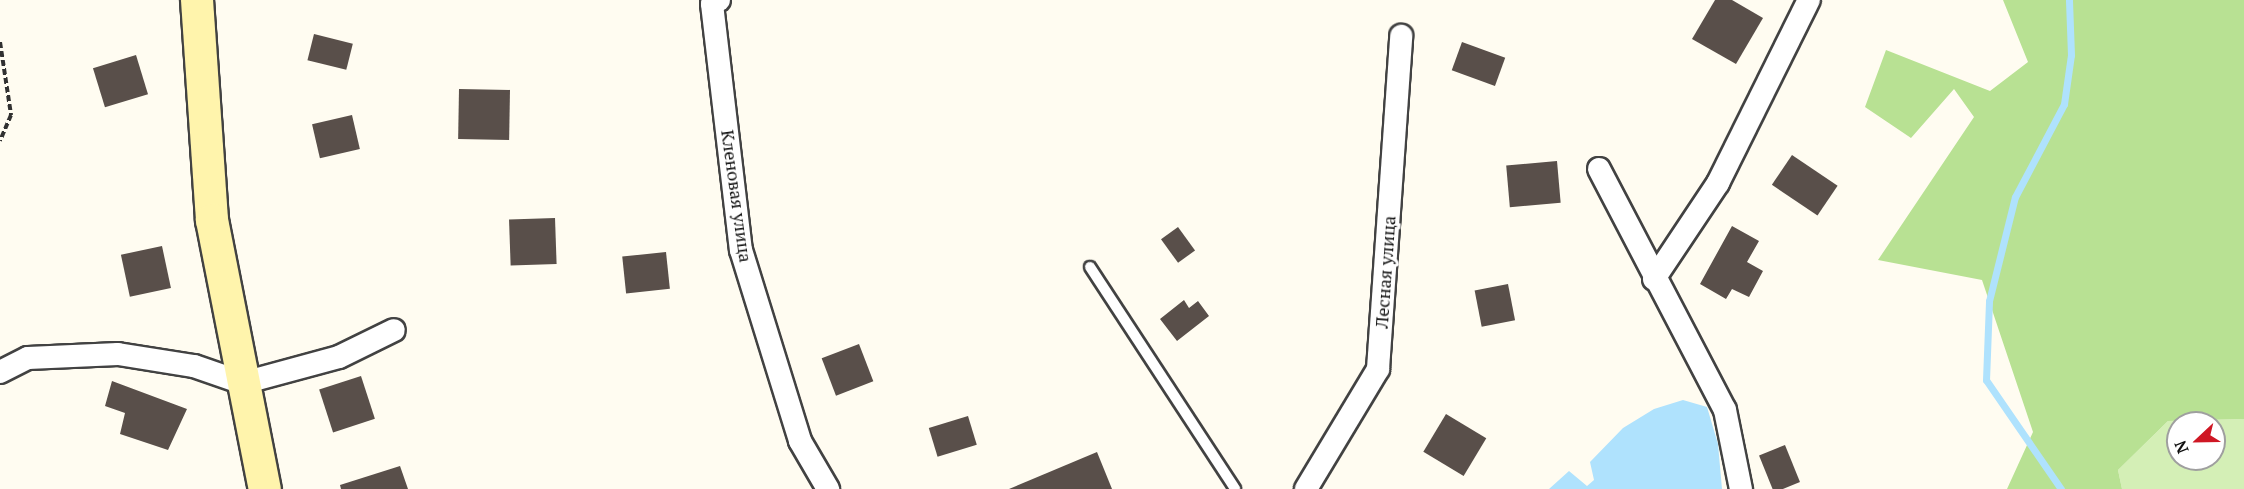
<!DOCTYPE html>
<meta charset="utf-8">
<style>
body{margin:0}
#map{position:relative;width:2244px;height:489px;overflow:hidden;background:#fffcf1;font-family:"PT Serif",serif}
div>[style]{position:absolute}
.green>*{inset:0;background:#d4efb6}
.forest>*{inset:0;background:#b8e193}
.water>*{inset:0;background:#afe2fd}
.stream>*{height:7px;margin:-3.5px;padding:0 3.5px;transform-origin:3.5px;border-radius:3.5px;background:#afe2fd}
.building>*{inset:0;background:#594f4a;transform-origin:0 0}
.path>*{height:4px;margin-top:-2px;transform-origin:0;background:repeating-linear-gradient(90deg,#313131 0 6px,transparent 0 9px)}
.roads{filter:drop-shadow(2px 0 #424242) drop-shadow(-2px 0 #424242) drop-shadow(0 2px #424242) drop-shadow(0 -2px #424242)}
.lane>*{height:10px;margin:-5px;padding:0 5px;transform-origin:5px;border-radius:5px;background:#fff}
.street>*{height:22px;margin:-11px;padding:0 11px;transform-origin:11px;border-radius:11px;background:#fff}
.secondary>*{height:32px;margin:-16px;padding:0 16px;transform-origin:16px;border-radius:16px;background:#fff4ac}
span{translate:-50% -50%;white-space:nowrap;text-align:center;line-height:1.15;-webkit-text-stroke:6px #fff;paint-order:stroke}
.street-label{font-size:18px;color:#0f0f0f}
.north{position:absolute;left:2166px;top:411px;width:60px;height:60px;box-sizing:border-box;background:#fff;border:2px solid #9f9f9f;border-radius:50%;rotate:248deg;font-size:16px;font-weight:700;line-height:24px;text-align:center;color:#0f0f0f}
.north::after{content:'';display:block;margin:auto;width:21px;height:27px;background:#cf1724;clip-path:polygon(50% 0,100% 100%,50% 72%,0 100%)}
</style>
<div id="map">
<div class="green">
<i style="clip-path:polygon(evenodd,2244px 419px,2244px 489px,2122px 489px,2118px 470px,2168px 421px,2244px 419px,2178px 423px,2214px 423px,2214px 459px,2178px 459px,2178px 423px)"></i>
</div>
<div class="forest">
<i style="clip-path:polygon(2003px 0,2244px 0,2244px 419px,2168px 421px,2118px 470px,2122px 489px,2007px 489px,2033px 432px,1982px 280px,1878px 260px,1974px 117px,1954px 89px,1911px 138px,1865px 107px,1886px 50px,1990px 91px,2028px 62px)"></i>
</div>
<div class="water">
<i style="clip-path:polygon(1683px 400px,1707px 407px,1718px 444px,1722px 489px,1549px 489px,1569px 471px,1587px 486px,1594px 480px,1590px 462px,1623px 428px,1654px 409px)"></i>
</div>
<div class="stream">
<i style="left:2061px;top:489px;width:132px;rotate:-124.5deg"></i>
<i style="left:1986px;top:380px;width:79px;rotate:-87.8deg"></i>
<i style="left:1989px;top:301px;width:107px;rotate:-76deg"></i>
<i style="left:2015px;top:197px;width:105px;rotate:-62.2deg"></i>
<i style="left:2064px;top:104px;width:49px;rotate:-81.9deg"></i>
<i style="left:2071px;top:55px;width:55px;rotate:-92.1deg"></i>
</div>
<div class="building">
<i style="clip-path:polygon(1715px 0,1732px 0,1763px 18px,1736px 64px,1692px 39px)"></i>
<i style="left:314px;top:34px;width:40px;height:27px;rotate:14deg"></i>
<i style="left:1462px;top:42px;width:46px;height:30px;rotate:20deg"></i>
<i style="left:136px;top:55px;width:41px;height:45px;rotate:73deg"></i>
<i style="left:459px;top:89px;width:51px;height:50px;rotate:1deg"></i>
<i style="left:352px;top:115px;width:35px;height:41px;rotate:77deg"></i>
<i style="left:1792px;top:155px;width:55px;height:36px;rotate:34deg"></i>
<i style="left:1557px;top:161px;width:42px;height:51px;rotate:85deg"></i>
<i style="left:555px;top:218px;width:46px;height:46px;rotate:88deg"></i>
<i style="clip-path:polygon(1732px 226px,1759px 241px,1747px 262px,1763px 271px,1749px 297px,1732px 289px,1726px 299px,1700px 284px)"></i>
<i style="left:1178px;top:227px;width:29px;height:21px;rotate:54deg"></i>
<i style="left:162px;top:246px;width:43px;height:42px;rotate:78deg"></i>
<i style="left:666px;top:252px;width:37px;height:44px;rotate:84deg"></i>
<i style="left:1508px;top:284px;width:37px;height:34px;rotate:79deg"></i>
<i style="clip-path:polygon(1184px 300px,1189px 308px,1198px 301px,1209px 316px,1177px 341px,1160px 319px)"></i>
<i style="left:859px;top:344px;width:40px;height:40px;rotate:69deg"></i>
<i style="left:361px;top:376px;width:45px;height:44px;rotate:72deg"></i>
<i style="clip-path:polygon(112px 381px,187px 409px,168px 450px,120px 434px,125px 413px,105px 406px)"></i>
<i style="left:1446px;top:414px;width:47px;height:44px;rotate:31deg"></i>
<i style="left:968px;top:416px;width:30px;height:41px;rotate:73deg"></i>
<i style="left:1785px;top:445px;width:40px;height:28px;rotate:68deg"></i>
<i style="clip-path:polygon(1097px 452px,1112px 489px,1009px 489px)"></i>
<i style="clip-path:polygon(400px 466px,408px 489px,341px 489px,340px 485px)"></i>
</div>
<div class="path">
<i style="left:0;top:42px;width:74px;rotate:81.4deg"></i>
<i style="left:11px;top:115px;width:28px;rotate:113deg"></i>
</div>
<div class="roads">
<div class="lane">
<i style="left:1090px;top:267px;width:265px;rotate:56.8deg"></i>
</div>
<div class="street">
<i style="left:719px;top:0;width:8px;rotate:150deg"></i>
<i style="left:712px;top:4px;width:248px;rotate:83.3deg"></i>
<i style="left:741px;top:250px;width:200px;rotate:72.8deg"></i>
<i style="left:800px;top:441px;width:56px;rotate:59.7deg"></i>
<i style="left:1599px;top:169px;width:272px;rotate:62.4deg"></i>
<i style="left:1725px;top:410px;width:81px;rotate:78.6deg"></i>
<i style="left:1654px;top:279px;width:115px;rotate:-56.3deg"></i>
<i style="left:1718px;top:183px;width:204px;rotate:-63.6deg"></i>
<i style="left:0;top:372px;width:31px;rotate:-27deg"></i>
<i style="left:28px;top:358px;width:90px;rotate:-2.5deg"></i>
<i style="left:118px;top:354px;width:77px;rotate:9deg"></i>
<i style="left:194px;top:366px;width:52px;rotate:19.1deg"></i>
<i style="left:243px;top:383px;width:99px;rotate:-15.2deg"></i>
<i style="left:339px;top:357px;width:61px;rotate:-26.1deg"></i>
<i style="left:1306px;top:489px;width:140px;rotate:-59deg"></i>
<i style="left:1378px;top:369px;width:334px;rotate:-86deg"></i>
</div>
<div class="secondary">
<i style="left:197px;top:0;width:221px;rotate:86.1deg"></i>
<i style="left:212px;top:220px;width:274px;rotate:78.9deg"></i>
</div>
</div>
<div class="street-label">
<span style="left:737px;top:196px;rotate:82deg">Кленовая улица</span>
<span style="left:1385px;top:272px;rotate:-86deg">Лесная улица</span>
</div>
<div class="north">N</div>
</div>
